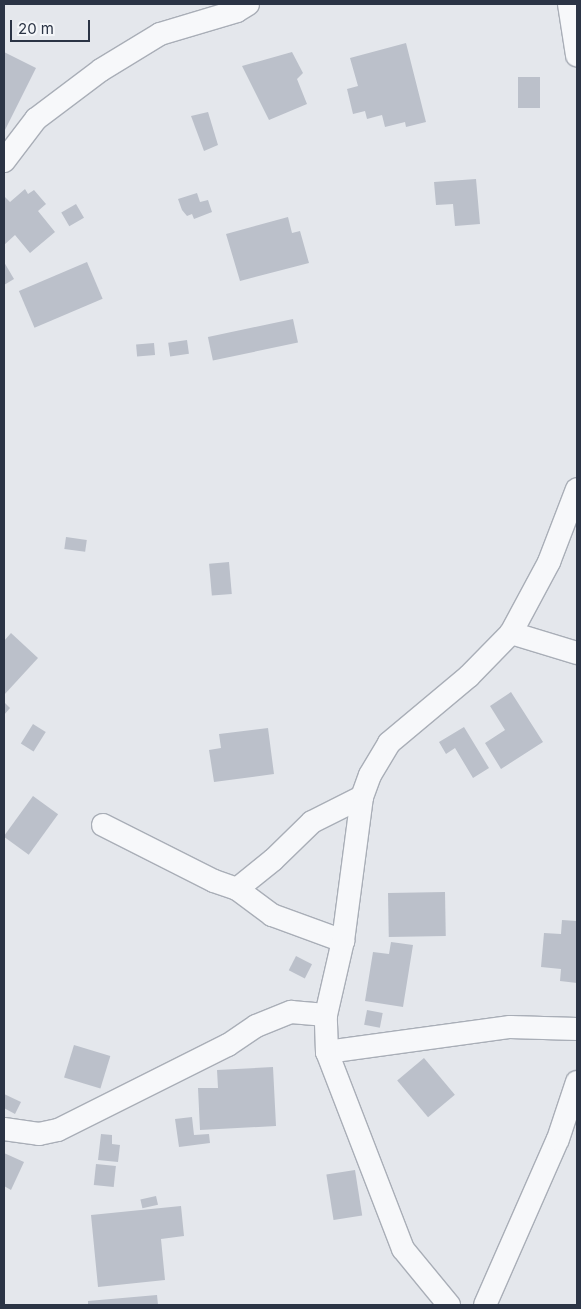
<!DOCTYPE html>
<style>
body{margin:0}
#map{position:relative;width:581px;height:1309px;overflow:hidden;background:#e4e7ec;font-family:Inter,sans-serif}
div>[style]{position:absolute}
.building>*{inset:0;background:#bbc0ca;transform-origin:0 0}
.roads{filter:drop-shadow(1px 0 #a9aeb7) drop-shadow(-1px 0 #a9aeb7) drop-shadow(0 1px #a9aeb7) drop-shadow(0 -1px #a9aeb7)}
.minor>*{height:22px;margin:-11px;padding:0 11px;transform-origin:11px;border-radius:11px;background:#f7f8fa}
span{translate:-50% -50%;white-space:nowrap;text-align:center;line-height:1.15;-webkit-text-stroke:5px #f4f6f9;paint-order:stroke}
.frame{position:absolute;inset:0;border:5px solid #2b3445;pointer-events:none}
.scale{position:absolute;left:10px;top:20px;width:80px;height:22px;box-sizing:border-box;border:2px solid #2b3445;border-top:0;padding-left:6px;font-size:15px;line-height:18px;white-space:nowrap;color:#2b3445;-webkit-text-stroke:4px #f4f6f9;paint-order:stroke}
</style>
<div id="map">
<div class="building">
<i style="clip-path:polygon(406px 43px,426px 122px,406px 127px,405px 122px,385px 127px,382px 115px,367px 119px,365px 111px,353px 114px,347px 89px,358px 86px,350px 58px)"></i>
<i style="clip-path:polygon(4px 52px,36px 68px,4px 132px)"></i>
<i style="clip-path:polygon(292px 52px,303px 73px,297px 79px,307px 104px,269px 120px,242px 66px)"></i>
<i style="left:518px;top:77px;width:22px;height:31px"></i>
<i style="clip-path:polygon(208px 112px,218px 145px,204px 151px,191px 116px)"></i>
<i style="clip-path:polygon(476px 179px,480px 224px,455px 226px,453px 204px,436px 205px,434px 182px)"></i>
<i style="clip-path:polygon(25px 189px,28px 194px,34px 190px,46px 204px,38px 211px,55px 232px,30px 253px,15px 235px,4px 245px,4px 196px,10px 202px)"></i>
<i style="clip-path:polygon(197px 193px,200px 202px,208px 200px,212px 212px,194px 219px,192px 214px,187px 216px,182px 210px,178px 199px)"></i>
<i style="left:76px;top:204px;width:16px;height:17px;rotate:60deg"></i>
<i style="clip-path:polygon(288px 217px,292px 233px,300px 231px,309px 263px,240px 281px,226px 234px)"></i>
<i style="clip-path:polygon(4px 262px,14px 279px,4px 285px)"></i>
<i style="left:87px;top:262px;width:40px;height:74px;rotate:67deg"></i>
<i style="left:293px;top:319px;width:24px;height:87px;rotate:78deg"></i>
<i style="left:187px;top:340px;width:14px;height:19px;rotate:82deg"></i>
<i style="left:154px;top:343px;width:12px;height:18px;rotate:85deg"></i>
<i style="left:66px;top:537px;width:21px;height:12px;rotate:8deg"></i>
<i style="left:229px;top:562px;width:32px;height:20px;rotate:85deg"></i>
<i style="clip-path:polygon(11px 633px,38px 658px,4px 695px,4px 641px)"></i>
<i style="clip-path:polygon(511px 692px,543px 742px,501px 769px,485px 743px,505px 730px,490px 706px)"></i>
<i style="clip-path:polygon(4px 702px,10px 708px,4px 715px)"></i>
<i style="left:33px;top:724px;width:15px;height:23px;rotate:32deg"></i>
<i style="clip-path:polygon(464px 727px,489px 768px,473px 778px,455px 748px,446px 754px,439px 742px)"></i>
<i style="clip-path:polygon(268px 728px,274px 774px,214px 782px,209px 750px,221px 748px,219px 734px)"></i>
<i style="left:33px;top:796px;width:31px;height:50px;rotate:36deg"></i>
<i style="left:445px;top:892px;width:44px;height:57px;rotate:89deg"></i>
<i style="clip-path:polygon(562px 920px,577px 921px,577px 983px,560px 981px,561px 969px,541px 967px,544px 933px,561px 934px)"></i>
<i style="clip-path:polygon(391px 942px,413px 945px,403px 1007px,365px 1001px,373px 952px,389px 954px)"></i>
<i style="left:296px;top:956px;width:18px;height:16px;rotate:27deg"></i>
<i style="left:367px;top:1010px;width:16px;height:15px;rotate:11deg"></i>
<i style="left:74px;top:1045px;width:38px;height:34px;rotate:17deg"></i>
<i style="left:424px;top:1058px;width:48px;height:35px;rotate:50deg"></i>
<i style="clip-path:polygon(273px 1067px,276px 1126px,200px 1130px,198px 1088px,218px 1088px,217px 1070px)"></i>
<i style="clip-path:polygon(4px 1094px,21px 1102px,15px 1114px,4px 1108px)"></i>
<i style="clip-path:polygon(192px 1117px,194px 1135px,209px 1134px,210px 1143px,179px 1147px,175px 1119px)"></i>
<i style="clip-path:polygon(101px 1134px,112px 1135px,112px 1144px,120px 1145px,118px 1162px,98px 1160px)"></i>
<i style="clip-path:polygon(4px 1153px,24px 1162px,11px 1190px,4px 1186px)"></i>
<i style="left:96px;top:1164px;width:20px;height:21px;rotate:6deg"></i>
<i style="left:355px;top:1170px;width:46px;height:29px;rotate:81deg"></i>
<i style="left:156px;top:1196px;width:9px;height:16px;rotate:77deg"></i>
<i style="clip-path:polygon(181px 1206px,184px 1236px,161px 1239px,165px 1280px,98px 1287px,91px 1215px)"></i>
<i style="clip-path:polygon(157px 1295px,158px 1305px,88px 1305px,88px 1301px)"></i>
</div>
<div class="roads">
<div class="minor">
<i style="left:569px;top:4px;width:52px;rotate:81.1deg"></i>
<i style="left:4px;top:161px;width:53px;rotate:-52.7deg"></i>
<i style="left:36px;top:119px;width:81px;rotate:-37deg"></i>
<i style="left:101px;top:70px;width:69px;rotate:-31.4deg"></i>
<i style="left:160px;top:34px;width:80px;rotate:-16.6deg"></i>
<i style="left:237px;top:11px;width:13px;rotate:-32deg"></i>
<i style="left:511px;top:633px;width:69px;rotate:16.9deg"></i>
<i style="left:103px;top:825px;width:124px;rotate:26.8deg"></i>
<i style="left:214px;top:881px;width:24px;rotate:19deg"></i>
<i style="left:237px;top:889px;width:46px;rotate:-38.9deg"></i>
<i style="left:273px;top:860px;width:54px;rotate:-44.3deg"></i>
<i style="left:312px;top:822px;width:56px;rotate:-26.6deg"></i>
<i style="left:237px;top:889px;width:44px;rotate:36.6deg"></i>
<i style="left:272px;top:915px;width:76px;rotate:20.1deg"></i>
<i style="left:327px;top:1052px;width:185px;rotate:-7.8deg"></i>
<i style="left:510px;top:1027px;width:67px;rotate:1.7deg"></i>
<i style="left:4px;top:1129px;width:35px;rotate:8deg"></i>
<i style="left:39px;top:1134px;width:19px;rotate:-12deg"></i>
<i style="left:58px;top:1130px;width:190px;rotate:-26.6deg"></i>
<i style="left:228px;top:1045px;width:34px;rotate:-34deg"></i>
<i style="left:256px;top:1026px;width:38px;rotate:-22deg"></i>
<i style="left:291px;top:1012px;width:35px;rotate:5deg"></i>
<i style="left:449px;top:1305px;width:72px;rotate:-129.4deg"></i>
<i style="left:403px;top:1249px;width:211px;rotate:-111.1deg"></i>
<i style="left:327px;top:1052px;width:37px;rotate:-92deg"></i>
<i style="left:326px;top:1015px;width:76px;rotate:-77.1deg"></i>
<i style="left:343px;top:941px;width:145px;rotate:-82.5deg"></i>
<i style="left:362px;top:797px;width:23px;rotate:-70deg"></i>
<i style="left:370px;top:775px;width:37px;rotate:-59deg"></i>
<i style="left:389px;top:743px;width:104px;rotate:-39.9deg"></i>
<i style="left:469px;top:676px;width:60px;rotate:-45.7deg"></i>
<i style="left:511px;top:633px;width:81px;rotate:-61.8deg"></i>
<i style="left:549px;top:562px;width:78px;rotate:-69deg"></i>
<i style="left:485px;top:1305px;width:181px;rotate:-66.3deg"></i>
<i style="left:558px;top:1139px;width:60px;rotate:-71.6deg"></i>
</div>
</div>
<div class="frame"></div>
<div class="scale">20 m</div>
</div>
